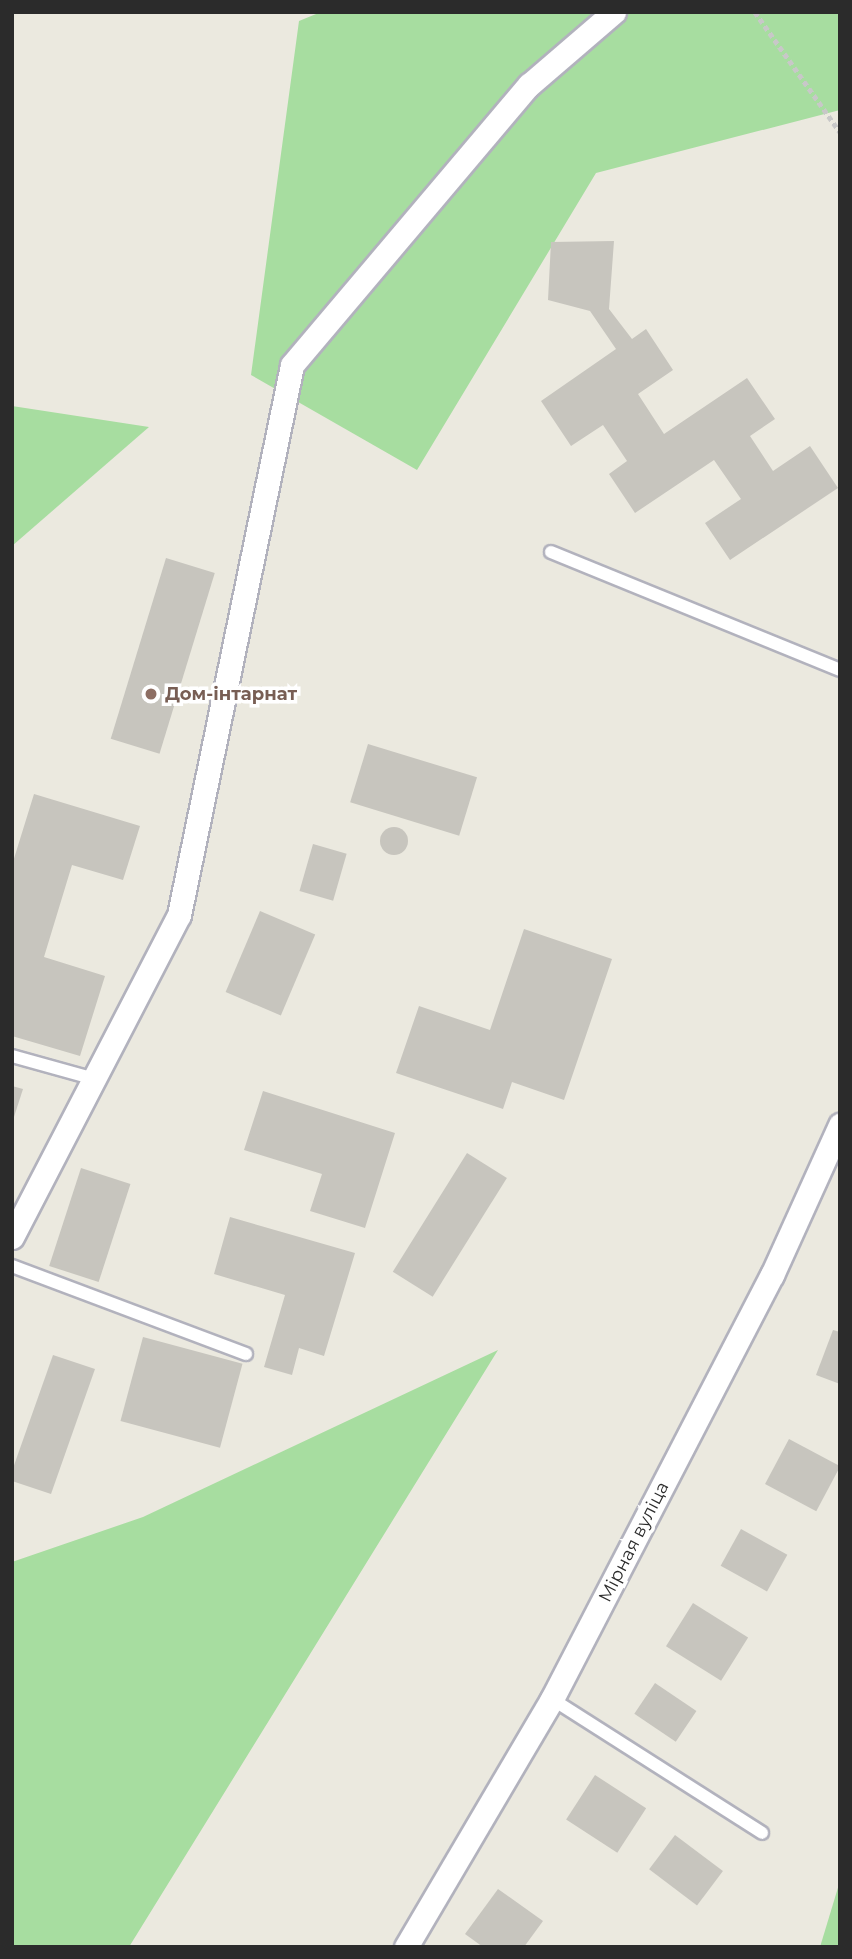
<!DOCTYPE html>
<meta charset="utf-8">
<style>
body{margin:0}
#map{position:relative;width:852px;height:1959px;overflow:hidden;background:#ebe9df;font-family:Montserrat,sans-serif}
div>[style]{position:absolute}
.green>*{inset:0;background:#a7dda0}
.building>*{inset:0;background:#c7c5be;transform-origin:0 0}
.round{border-radius:50%}
.path>*{height:4.5px;margin-top:-2.25px;transform-origin:0;background:repeating-linear-gradient(90deg,#c8c8c8 0 5px,transparent 0 8.5px)}
.roads{filter:drop-shadow(2px 0 #b2b2bd) drop-shadow(-2px 0 #b2b2bd) drop-shadow(0 2px #b2b2bd) drop-shadow(0 -2px #b2b2bd)}
.service>*{height:12px;margin:-6px;padding:0 6px;transform-origin:6px;border-radius:6px;background:#fff}
.minor>*{height:23px;margin:-11.5px;padding:0 11.5px;transform-origin:11.5px;border-radius:11.5px;background:#fff}
.dots>*{width:19px;height:19px;translate:-50% -50%;box-sizing:border-box;border:4px solid #fff;border-radius:50%}
span{translate:-50% -50%;white-space:nowrap;text-align:center;line-height:1.15;-webkit-text-stroke:7px #fff;paint-order:stroke}
.education-label{font-size:18px;color:#785e54;font-weight:700}
.left{translate:0 -50%;text-align:left}
.street-label{font-size:18px;color:#2b2b2b}
.frame{position:absolute;inset:0;border:14px solid #2b2b2b;pointer-events:none}
</style>
<div id="map">
<div class="green">
<i style="clip-path:polygon(321px 12px,840px 12px,840px 110px,596px 173px,417px 470px,251px 375px,299px 21px)"></i>
<i style="clip-path:polygon(12px 406px,149px 427px,12px 546px)"></i>
<i style="clip-path:polygon(498px 1350px,129px 1947px,12px 1947px,12px 1562px,143px 1517px)"></i>
<i style="clip-path:polygon(840px 1881px,840px 1947px,820px 1947px)"></i>
</div>
<div class="building">
<i style="clip-path:polygon(614px 241px,609px 309px,632px 339px,646px 329px,673px 370px,638px 394px,664px 434px,747px 378px,775px 419px,750px 436px,773px 471px,810px 446px,838px 488px,730px 560px,705px 523px,741px 499px,714px 460px,635px 513px,609px 474px,627px 461px,603px 425px,571px 446px,541px 401px,616px 349px,590px 311px,548px 300px,551px 242px)"></i>
<i style="left:166px;top:558px;width:51px;height:189px;rotate:17deg"></i>
<i style="left:368px;top:744px;width:114px;height:61px;rotate:17deg"></i>
<i style="clip-path:polygon(34px 794px,140px 826px,123px 880px,72px 865px,44px 957px,105px 976px,80px 1056px,12px 1036px,12px 865px)"></i>
<i class="round" style="left:380px;top:827px;width:28px;height:28px"></i>
<i style="left:313px;top:844px;width:35px;height:49px;rotate:16deg"></i>
<i style="left:260px;top:911px;width:60px;height:88px;rotate:23deg"></i>
<i style="clip-path:polygon(524px 929px,612px 959px,564px 1100px,512px 1082px,503px 1109px,396px 1073px,419px 1006px,490px 1030px)"></i>
<i style="clip-path:polygon(12px 1086px,23px 1089px,13px 1120px,12px 1120px)"></i>
<i style="clip-path:polygon(263px 1091px,395px 1133px,365px 1228px,310px 1211px,322px 1174px,244px 1150px)"></i>
<i style="left:467px;top:1153px;width:47px;height:140px;rotate:32deg"></i>
<i style="left:81px;top:1168px;width:52px;height:103px;rotate:18deg"></i>
<i style="clip-path:polygon(230px 1217px,355px 1253px,324px 1356px,299px 1348px,292px 1375px,264px 1367px,285px 1295px,214px 1274px)"></i>
<i style="clip-path:polygon(833px 1330px,840px 1332px,840px 1384px,816px 1375px)"></i>
<i style="left:143px;top:1337px;width:103px;height:87px;rotate:15deg"></i>
<i style="clip-path:polygon(53px 1355px,95px 1369px,51px 1494px,12px 1481px,12px 1471px)"></i>
<i style="left:789px;top:1439px;width:58px;height:51px;rotate:28deg"></i>
<i style="left:741px;top:1529px;width:53px;height:42px;rotate:29deg"></i>
<i style="left:693px;top:1603px;width:65px;height:51px;rotate:32deg"></i>
<i style="left:655px;top:1683px;width:50px;height:37px;rotate:34deg"></i>
<i style="left:595px;top:1775px;width:61px;height:53px;rotate:33deg"></i>
<i style="left:675px;top:1835px;width:60px;height:43px;rotate:37deg"></i>
<i style="clip-path:polygon(498px 1889px,543px 1921px,524px 1947px,483px 1947px,465px 1934px)"></i>
</div>
<div class="path">
<i style="left:755px;top:12px;width:147px;rotate:54.7deg"></i>
</div>
<div class="roads">
<div class="service">
<i style="left:551px;top:552px;width:312px;rotate:22.2deg"></i>
<i style="left:12px;top:1056px;width:86px;rotate:15.5deg"></i>
<i style="left:12px;top:1266px;width:250px;rotate:20.6deg"></i>
<i style="left:552px;top:1699px;width:249px;rotate:32.5deg"></i>
</div>
<div class="minor">
<i style="left:12px;top:1237px;width:363px;rotate:-62.6deg"></i>
<i style="left:179px;top:915px;width:561px;rotate:-78.39deg"></i>
<i style="left:292px;top:365px;width:367px;rotate:-49.8deg"></i>
<i style="left:529px;top:85px;width:112px;rotate:-40.7deg"></i>
<i style="left:406px;top:1947px;width:288px;rotate:-59.5deg"></i>
<i style="left:552px;top:1699px;width:478px;rotate:-62.6deg"></i>
<i style="left:772px;top:1275px;width:165px;rotate:-65.6deg"></i>
</div>
</div>
<div class="dots">
<i style="left:151px;top:694px;background:#8d6e63"></i>
</div>
<div class="education-label">
<span class="left" style="left:165px;top:694px">Дом-інтарнат</span>
</div>
<div class="street-label">
<span style="left:634px;top:1542px;rotate:-63deg">Мірная вуліца</span>
</div>
<div class="frame"></div>
</div>
